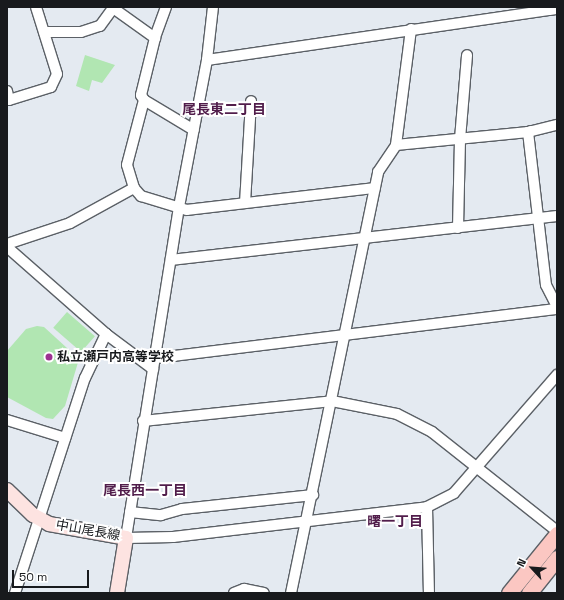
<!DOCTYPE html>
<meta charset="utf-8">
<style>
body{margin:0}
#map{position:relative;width:564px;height:600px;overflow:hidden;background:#e4eaf1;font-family:"Space Grotesk","Noto Sans JP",sans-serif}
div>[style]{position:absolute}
.green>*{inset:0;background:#b1e6b2;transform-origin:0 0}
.roads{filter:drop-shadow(1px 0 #5b6066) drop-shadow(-1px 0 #5b6066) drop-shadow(0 1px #5b6066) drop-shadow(0 -1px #5b6066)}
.minor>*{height:10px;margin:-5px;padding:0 5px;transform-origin:5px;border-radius:5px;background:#fff}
.secondary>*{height:14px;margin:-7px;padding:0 7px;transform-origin:7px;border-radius:7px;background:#fde3e1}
.primary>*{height:15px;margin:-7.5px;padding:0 7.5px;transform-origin:7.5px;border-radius:7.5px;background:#fbc7c2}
.dots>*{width:11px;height:11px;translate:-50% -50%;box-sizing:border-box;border:2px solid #fff;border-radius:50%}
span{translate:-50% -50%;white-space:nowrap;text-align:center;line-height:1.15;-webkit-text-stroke:4px #fff;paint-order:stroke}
.poi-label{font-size:13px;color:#181a1d;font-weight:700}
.left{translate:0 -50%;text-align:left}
.street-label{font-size:13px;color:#181a1d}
.neighbourhood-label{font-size:14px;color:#511d4b;font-weight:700}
.frame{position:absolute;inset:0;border:8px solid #181a1d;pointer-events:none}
.north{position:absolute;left:512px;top:548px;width:40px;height:40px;-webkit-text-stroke:3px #fff;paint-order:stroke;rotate:296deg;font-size:11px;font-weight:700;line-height:16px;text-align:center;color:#181a1d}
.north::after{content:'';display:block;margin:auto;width:14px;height:18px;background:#181a1d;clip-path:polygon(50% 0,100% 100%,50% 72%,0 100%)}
.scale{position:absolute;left:12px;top:570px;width:77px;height:18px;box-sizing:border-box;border:2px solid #181a1d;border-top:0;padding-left:5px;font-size:12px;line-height:14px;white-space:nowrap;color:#181a1d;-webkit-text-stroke:3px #fff;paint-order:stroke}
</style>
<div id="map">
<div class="green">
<i style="clip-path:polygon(85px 55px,115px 65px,102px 83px,92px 80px,89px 91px,76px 86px)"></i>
<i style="left:67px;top:312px;width:37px;height:21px;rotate:41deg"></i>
<i style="clip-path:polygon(37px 326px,44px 327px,79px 359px,65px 406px,53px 419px,46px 418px,7px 397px,7px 351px,26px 329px)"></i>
</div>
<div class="roads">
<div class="minor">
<i style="left:166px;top:7px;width:33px;rotate:110deg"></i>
<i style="left:155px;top:38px;width:59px;rotate:103.8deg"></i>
<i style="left:141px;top:95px;width:6px;rotate:59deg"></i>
<i style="left:144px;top:100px;width:67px;rotate:104.7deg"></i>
<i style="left:127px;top:165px;width:24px;rotate:73deg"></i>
<i style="left:134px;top:188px;width:11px;rotate:49deg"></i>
<i style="left:141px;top:196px;width:48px;rotate:16.9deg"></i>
<i style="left:187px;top:210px;width:189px;rotate:-6.7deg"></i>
<i style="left:213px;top:7px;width:53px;rotate:96.5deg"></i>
<i style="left:207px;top:60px;width:150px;rotate:100.8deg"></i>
<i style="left:179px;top:207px;width:335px;rotate:99.1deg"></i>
<i style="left:126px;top:538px;width:47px;rotate:-1.2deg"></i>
<i style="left:173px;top:537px;width:256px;rotate:-6.7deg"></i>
<i style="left:427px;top:507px;width:30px;rotate:-27deg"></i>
<i style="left:454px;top:493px;width:157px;rotate:-48.9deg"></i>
<i style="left:44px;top:32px;width:37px"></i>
<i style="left:81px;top:32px;width:20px;rotate:-18deg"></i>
<i style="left:100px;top:26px;width:22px;rotate:-54deg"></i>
<i style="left:113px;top:8px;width:52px;rotate:35.5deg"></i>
<i style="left:207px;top:60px;width:354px;rotate:-8.3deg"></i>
<i style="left:7px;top:91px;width:9px;rotate:77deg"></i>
<i style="left:9px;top:100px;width:44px;rotate:-17.2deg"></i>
<i style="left:51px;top:87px;width:14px;rotate:-65deg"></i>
<i style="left:57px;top:74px;width:70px;rotate:-107.4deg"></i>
<i style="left:144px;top:100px;width:58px;rotate:31deg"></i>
<i style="left:531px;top:131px;width:3px;rotate:162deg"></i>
<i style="left:528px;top:132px;width:154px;rotate:83.3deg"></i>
<i style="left:546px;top:285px;width:25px;rotate:63deg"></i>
<i style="left:396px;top:145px;width:133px;rotate:-5.6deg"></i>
<i style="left:528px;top:132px;width:30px;rotate:-14deg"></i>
<i style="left:245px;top:203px;width:102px;rotate:-86.6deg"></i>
<i style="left:458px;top:228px;width:89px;rotate:-88.7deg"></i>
<i style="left:460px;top:139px;width:84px;rotate:-85.2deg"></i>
<i style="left:7px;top:244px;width:66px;rotate:-18.4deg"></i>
<i style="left:70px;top:223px;width:73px;rotate:-28.7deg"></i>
<i style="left:7px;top:247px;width:132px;rotate:41.3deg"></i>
<i style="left:106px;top:334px;width:59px;rotate:36.7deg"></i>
<i style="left:171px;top:260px;width:388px;rotate:-6.5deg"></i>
<i style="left:157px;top:358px;width:403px;rotate:-7deg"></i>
<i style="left:7px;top:420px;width:61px;rotate:17.2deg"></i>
<i style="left:143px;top:421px;width:190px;rotate:-6deg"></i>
<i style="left:332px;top:401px;width:66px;rotate:11.3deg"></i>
<i style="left:397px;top:414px;width:39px;rotate:27deg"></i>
<i style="left:432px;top:432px;width:159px;rotate:38.4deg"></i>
<i style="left:427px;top:507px;width:86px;rotate:88.7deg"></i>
<i style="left:130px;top:512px;width:31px;rotate:6deg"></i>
<i style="left:161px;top:515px;width:22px;rotate:-16deg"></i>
<i style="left:182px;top:509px;width:132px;rotate:-6.1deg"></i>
<i style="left:15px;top:593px;width:226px;rotate:-72deg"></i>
<i style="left:85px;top:378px;width:49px;rotate:-64.5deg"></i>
<i style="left:234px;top:593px;width:11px;rotate:-22deg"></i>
<i style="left:244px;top:589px;width:20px;rotate:11deg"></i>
<i style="left:291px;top:593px;width:430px;rotate:-78.3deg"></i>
<i style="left:378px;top:172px;width:32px;rotate:-56deg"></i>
<i style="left:396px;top:145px;width:117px;rotate:-82.6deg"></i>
</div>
<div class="secondary">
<i style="left:7px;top:490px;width:36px;rotate:44deg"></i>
<i style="left:33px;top:515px;width:18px;rotate:29deg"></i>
<i style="left:49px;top:524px;width:78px;rotate:10.3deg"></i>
<i style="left:126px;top:538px;width:56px;rotate:99.3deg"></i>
</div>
<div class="primary">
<i style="left:509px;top:593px;width:76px;rotate:-50.9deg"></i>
<i style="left:529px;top:593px;width:45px;rotate:-51.3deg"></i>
</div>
</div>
<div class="dots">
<i style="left:49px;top:357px;background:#9d3191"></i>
</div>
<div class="poi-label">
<span class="left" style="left:57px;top:357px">私立瀬戸内高等学校</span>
</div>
<div class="street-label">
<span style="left:88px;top:531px;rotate:10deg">中山尾長線</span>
</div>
<div class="neighbourhood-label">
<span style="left:224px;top:109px">尾長東二丁目</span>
<span style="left:145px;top:490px">尾長西一丁目</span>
<span style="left:395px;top:521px">曙一丁目</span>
</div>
<div class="frame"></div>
<div class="north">N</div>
<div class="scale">50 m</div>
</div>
